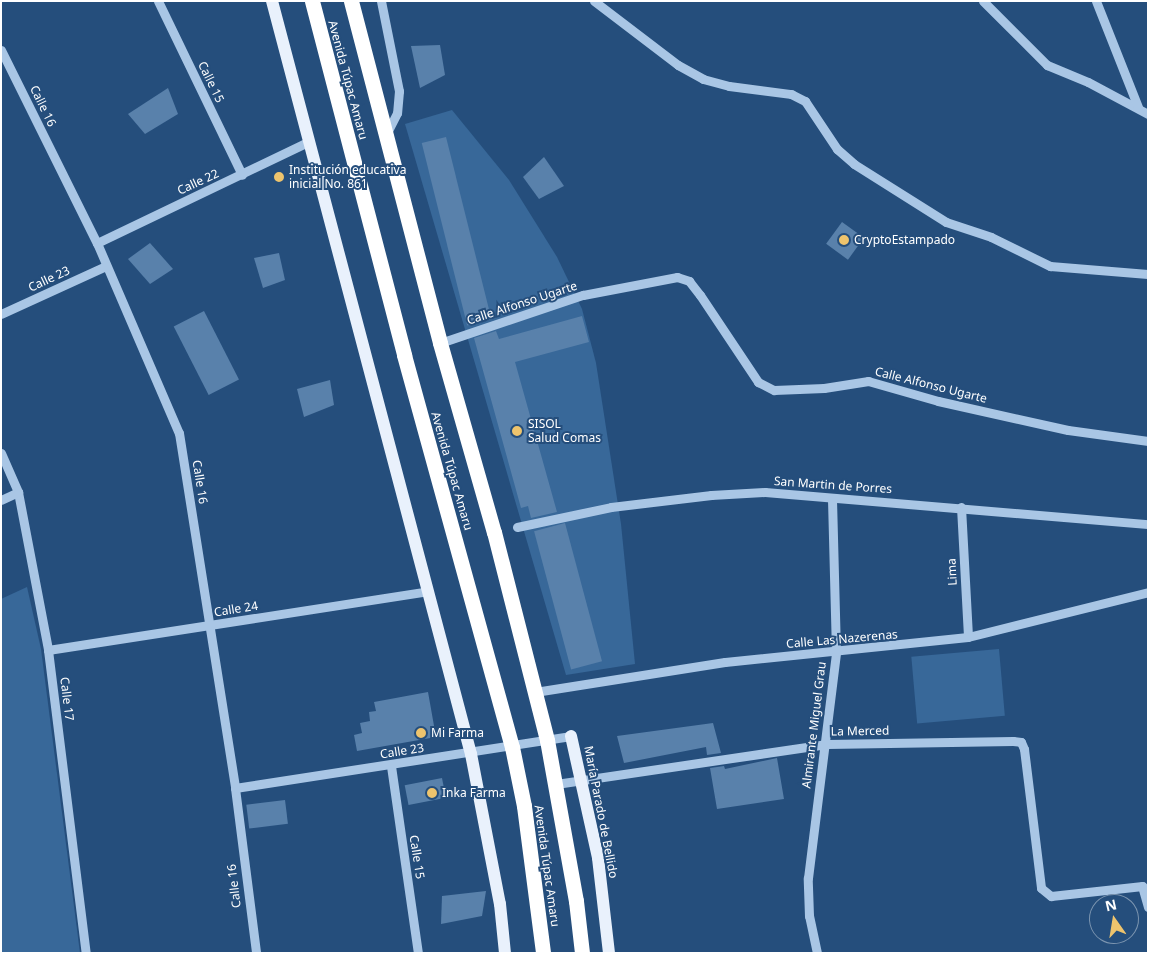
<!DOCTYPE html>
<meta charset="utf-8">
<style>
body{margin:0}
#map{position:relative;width:1149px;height:954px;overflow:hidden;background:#254e7c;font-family:"Noto Sans",sans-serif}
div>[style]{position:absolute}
.green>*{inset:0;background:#386899;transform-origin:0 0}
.building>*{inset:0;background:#5981ab;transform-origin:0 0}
.minor>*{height:9px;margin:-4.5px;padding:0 4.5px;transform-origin:4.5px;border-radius:4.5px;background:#a9c6e5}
.major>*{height:12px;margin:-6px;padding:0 6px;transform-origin:6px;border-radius:6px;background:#e9f1fc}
.highway>*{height:15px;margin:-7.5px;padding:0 7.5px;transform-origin:7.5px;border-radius:7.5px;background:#fff}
.dots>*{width:14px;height:14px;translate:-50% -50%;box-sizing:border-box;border:2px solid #254e7c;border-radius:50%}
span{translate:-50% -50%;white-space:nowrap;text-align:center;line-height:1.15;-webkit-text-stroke:4px #254e7c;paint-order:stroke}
.street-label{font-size:12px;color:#fff}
.poi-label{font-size:12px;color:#fff}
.left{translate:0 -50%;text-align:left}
.frame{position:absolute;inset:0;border:2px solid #fff;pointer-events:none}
.north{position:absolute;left:1089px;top:894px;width:50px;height:50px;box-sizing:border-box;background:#254e7c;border:1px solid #7c95b0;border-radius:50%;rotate:347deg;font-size:14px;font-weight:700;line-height:20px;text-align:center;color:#fff}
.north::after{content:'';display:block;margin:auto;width:18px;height:22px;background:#eec46d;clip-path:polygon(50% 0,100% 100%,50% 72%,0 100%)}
</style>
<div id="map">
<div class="green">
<i style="clip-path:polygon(452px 110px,509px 180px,557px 257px,582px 309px,596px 363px,621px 524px,635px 664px,566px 675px,405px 124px)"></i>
<i style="clip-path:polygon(27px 587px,41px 649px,80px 953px,1px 953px,1px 599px)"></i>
<i style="left:999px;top:649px;width:67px;height:88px;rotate:85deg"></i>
</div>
<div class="building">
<i style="clip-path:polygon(440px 45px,445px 75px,420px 88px,411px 46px)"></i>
<i style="clip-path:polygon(168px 88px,178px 114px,145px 134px,128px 114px)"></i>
<i style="left:446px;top:137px;width:188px;height:25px;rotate:76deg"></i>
<i style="clip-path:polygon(544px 157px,564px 186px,539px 199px,523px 177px)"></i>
<i style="left:842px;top:222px;width:27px;height:27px;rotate:36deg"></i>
<i style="clip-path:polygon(150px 243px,173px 269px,150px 284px,128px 259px)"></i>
<i style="clip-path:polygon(279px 253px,285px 280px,263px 288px,254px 258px)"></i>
<i style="left:204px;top:311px;width:77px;height:34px;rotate:63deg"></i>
<i style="clip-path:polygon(582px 316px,589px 342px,515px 362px,557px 512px,531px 518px,528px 506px,521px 508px,474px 338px,496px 331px,499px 339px)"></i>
<i style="clip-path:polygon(330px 380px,334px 405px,304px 417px,297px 389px)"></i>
<i style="left:565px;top:523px;width:143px;height:32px;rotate:75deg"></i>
<i style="clip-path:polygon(428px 692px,436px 737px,357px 751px,354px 735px,362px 733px,360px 723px,370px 721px,369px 712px,376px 711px,374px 702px)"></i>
<i style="clip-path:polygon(713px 723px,721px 753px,707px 755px,706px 747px,624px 763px,617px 736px)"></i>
<i style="clip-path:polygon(777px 758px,784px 799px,717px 809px,710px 768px,724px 766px,725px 769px)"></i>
<i style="left:442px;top:778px;width:20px;height:38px;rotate:79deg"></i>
<i style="left:285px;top:800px;width:24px;height:39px;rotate:83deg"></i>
<i style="clip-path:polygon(486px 891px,482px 916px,441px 924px,442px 896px)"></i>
</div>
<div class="minor">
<i style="left:158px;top:1px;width:193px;rotate:64.2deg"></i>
<i style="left:381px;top:1px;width:92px;rotate:78.7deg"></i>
<i style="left:399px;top:91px;width:22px;rotate:95deg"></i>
<i style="left:397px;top:113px;width:25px;rotate:117deg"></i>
<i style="left:594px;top:1px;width:106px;rotate:37.3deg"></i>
<i style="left:678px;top:65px;width:29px;rotate:29deg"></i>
<i style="left:703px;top:79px;width:27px;rotate:15deg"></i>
<i style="left:729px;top:86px;width:63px;rotate:7.4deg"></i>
<i style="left:791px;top:94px;width:16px;rotate:27deg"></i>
<i style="left:805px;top:101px;width:58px;rotate:56.3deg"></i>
<i style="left:837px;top:149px;width:23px;rotate:41deg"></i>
<i style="left:854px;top:164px;width:109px;rotate:32.2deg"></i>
<i style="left:946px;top:222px;width:47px;rotate:18.4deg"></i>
<i style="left:991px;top:237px;width:66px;rotate:26.2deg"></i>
<i style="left:1050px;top:266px;width:98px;rotate:4.7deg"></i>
<i style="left:983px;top:1px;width:91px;rotate:45deg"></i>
<i style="left:1047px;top:65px;width:44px;rotate:22.5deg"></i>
<i style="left:1088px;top:82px;width:68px;rotate:28.1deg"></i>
<i style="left:1096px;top:1px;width:114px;rotate:68.4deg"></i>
<i style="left:1px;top:50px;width:216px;rotate:63.6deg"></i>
<i style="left:97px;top:243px;width:207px;rotate:66.7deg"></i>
<i style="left:179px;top:433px;width:359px;rotate:81deg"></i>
<i style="left:235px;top:788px;width:166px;rotate:82.7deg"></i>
<i style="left:97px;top:243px;width:234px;rotate:-25.6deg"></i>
<i style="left:1px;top:314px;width:115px;rotate:-24.6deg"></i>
<i style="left:440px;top:343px;width:151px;rotate:-18.6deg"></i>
<i style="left:583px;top:295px;width:96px;rotate:-10.8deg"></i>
<i style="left:677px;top:277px;width:13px;rotate:18deg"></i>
<i style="left:689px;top:281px;width:18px;rotate:52deg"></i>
<i style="left:700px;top:295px;width:105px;rotate:56.3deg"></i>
<i style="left:758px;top:382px;width:18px;rotate:27deg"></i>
<i style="left:774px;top:390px;width:50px;rotate:-2.3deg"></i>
<i style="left:824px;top:388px;width:45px;rotate:-9deg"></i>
<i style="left:868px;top:381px;width:73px;rotate:15.9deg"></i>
<i style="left:938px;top:401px;width:133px;rotate:12.6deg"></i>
<i style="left:1068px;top:430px;width:81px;rotate:7.8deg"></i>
<i style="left:1px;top:453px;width:43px;rotate:66.4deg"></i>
<i style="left:18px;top:492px;width:161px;rotate:79.2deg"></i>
<i style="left:48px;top:650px;width:305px;rotate:82.9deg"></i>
<i style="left:1px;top:500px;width:19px;rotate:-25deg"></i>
<i style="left:961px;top:507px;width:130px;rotate:86.9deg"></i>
<i style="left:517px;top:527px;width:96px;rotate:-12deg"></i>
<i style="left:611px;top:507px;width:101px;rotate:-6.8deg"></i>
<i style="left:711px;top:495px;width:54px;rotate:-3.2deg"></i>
<i style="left:765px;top:492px;width:384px;rotate:4.8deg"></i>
<i style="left:48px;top:650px;width:385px;rotate:-8.8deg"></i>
<i style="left:535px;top:692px;width:192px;rotate:-9deg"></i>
<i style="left:725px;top:662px;width:244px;rotate:-5.9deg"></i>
<i style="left:968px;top:637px;width:186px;rotate:-14deg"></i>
<i style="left:391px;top:766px;width:189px;rotate:81.8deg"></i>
<i style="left:556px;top:784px;width:274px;rotate:-8.4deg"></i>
<i style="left:827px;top:744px;width:186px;rotate:-0.9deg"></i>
<i style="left:1013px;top:741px;width:8px;rotate:7deg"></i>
<i style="left:1021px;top:742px;width:8px;rotate:67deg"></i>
<i style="left:1024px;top:749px;width:140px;rotate:83deg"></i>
<i style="left:1041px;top:888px;width:13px;rotate:39deg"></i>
<i style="left:1051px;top:896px;width:92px;rotate:-6.3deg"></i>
<i style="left:1142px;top:886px;width:22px;rotate:74deg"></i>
<i style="left:235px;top:788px;width:340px;rotate:-8.8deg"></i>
<i style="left:817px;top:953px;width:38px;rotate:-102deg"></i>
<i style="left:809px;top:916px;width:38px;rotate:-92deg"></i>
<i style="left:808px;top:878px;width:228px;rotate:-82.9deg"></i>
<i style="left:836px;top:652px;width:153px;rotate:-91.5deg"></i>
</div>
<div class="major">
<i style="left:272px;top:1px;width:779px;rotate:75.2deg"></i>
<i style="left:471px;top:754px;width:153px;rotate:79.1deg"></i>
<i style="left:500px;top:904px;width:49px;rotate:84.2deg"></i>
<i style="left:571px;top:736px;width:125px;rotate:77.5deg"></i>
<i style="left:598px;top:858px;width:96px;rotate:83.4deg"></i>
</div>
<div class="highway">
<i style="left:312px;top:1px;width:366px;rotate:75.4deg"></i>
<i style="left:404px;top:355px;width:407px;rotate:74.6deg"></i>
<i style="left:512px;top:747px;width:60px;rotate:78.5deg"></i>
<i style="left:524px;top:806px;width:148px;rotate:82.6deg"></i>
<i style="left:351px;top:1px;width:353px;rotate:75.4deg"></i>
<i style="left:440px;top:343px;width:197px;rotate:74.1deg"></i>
<i style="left:494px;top:532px;width:215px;rotate:75.7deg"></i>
<i style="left:547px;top:740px;width:164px;rotate:79.8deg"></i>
<i style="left:576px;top:901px;width:52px;rotate:83.4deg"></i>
</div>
<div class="dots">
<i style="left:279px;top:177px;background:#eec46d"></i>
<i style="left:844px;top:240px;background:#eec46d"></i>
<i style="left:517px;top:431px;background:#eec46d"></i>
<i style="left:421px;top:733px;background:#eec46d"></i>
<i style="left:432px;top:793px;background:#eec46d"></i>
</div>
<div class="street-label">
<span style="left:348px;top:80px;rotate:75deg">Avenida Túpac Amaru</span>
<span style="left:211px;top:82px;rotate:64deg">Calle 15</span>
<span style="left:43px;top:106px;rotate:64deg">Calle 16</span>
<span style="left:198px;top:182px;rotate:-25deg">Calle 22</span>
<span style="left:49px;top:279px;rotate:-25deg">Calle 23</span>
<span style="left:522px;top:303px;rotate:-18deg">Calle Alfonso Ugarte</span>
<span style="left:931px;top:385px;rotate:14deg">Calle Alfonso Ugarte</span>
<span style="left:452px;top:471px;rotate:74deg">Avenida Túpac Amaru</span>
<span style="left:200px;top:482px;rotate:81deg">Calle 16</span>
<span style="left:833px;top:485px;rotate:4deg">San Martin de Porres</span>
<span style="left:952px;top:572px;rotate:-93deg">Lima</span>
<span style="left:236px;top:609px;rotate:-9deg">Calle 24</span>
<span style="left:842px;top:639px;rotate:-5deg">Calle Las Nazerenas</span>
<span style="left:67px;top:699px;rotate:83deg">Calle 17</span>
<span style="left:814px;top:725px;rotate:-83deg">Almirante Miguel Grau</span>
<span style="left:860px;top:731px;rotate:-1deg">La Merced</span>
<span style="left:402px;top:751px;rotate:-9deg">Calle 23</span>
<span style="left:601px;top:812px;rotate:79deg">María Parado de Bellido</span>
<span style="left:417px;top:857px;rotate:81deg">Calle 15</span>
<span style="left:547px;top:866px;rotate:82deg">Avenida Túpac Amaru</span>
<span style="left:234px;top:886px;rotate:-97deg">Calle 16</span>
</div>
<div class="poi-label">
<span class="left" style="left:289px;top:177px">Institución educativa<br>inicial No. 861</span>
<span class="left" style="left:854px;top:240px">CryptoEstampado</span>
<span class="left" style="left:528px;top:431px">SISOL<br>Salud Comas</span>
<span class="left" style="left:431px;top:733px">Mi Farma</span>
<span class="left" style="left:442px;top:793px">Inka Farma</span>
</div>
<div class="frame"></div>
<div class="north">N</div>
</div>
